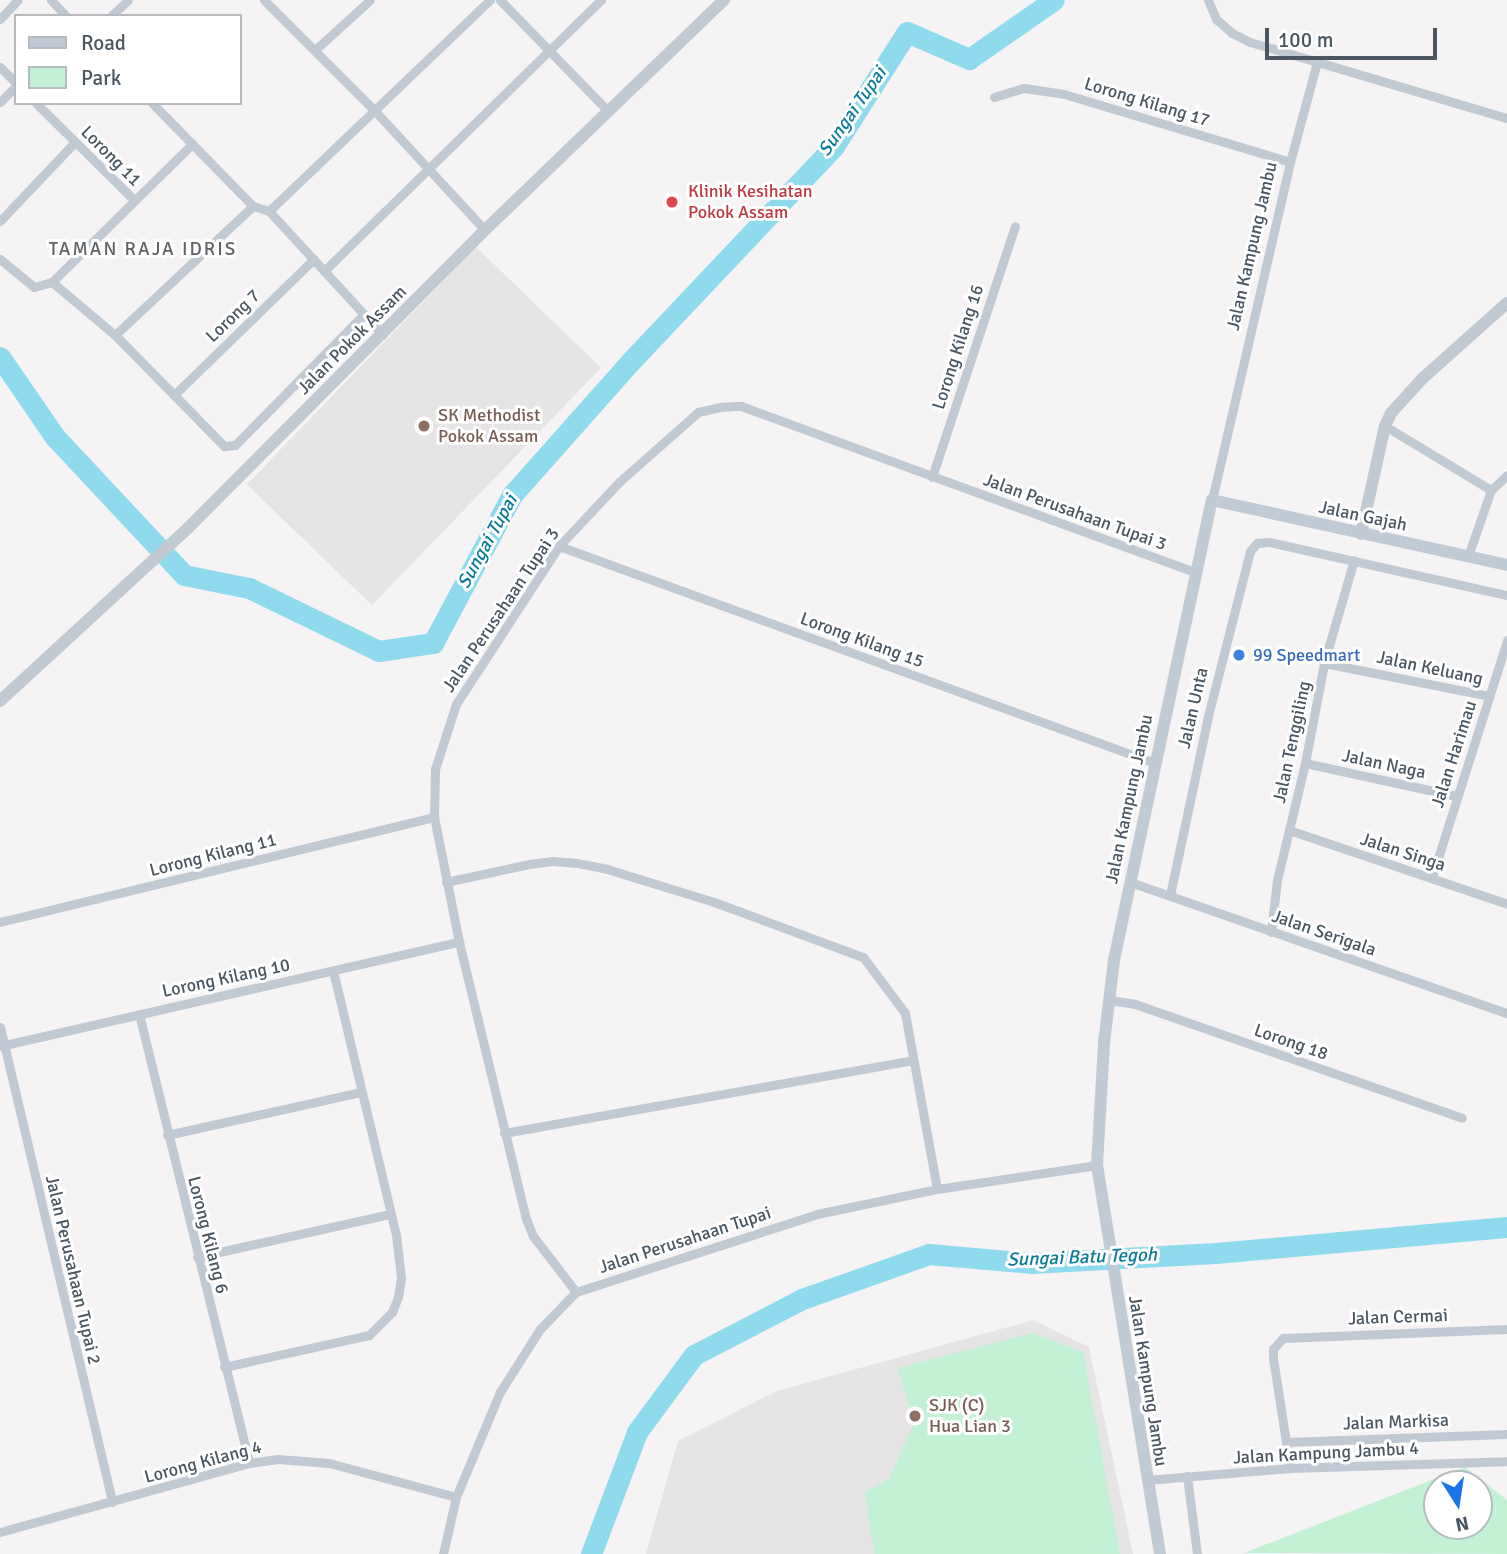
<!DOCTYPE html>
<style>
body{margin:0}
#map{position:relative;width:1507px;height:1554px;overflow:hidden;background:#f5f3f3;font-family:Signika,sans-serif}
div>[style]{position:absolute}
.education>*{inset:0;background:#e6e4e5;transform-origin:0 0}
.green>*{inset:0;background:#c3f1d5}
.river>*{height:21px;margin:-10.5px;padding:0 10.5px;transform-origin:10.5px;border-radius:10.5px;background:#90daee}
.minor>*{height:9px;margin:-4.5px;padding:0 4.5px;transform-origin:4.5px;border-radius:4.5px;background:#c1cad2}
.tertiary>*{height:12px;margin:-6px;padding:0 6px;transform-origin:6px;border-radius:6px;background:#c1cad2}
.secondary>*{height:12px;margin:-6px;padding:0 6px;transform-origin:6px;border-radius:6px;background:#c1cbd6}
.dots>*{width:19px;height:19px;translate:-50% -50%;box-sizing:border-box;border:4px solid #fff;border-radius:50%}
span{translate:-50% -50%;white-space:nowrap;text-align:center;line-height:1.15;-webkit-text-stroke:6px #fff;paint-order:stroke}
.street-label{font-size:18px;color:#4a5661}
.health-label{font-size:18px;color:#be3a42}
.left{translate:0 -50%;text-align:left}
.education-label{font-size:18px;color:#785e54}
.shop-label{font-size:18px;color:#366cbe}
.water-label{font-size:19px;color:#0c7c9b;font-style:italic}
.neighbourhood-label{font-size:19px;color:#5f6368;letter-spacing:2px}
.legend{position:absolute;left:14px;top:14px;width:228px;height:91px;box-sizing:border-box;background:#fff;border:2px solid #b7bbc0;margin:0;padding:9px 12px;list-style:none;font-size:21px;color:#4a5661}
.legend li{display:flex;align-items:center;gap:14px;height:35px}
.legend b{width:35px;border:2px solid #b7bbc0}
.north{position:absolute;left:1423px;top:1470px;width:70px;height:70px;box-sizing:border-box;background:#fff;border:2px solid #b7bbc0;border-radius:50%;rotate:168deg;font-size:19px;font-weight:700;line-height:28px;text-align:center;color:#4a5661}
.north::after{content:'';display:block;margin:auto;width:24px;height:32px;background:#1a73e8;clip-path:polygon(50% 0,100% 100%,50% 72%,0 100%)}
.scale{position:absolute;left:1265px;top:28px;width:172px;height:32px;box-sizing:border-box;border:4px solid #4a5661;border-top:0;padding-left:9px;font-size:21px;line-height:24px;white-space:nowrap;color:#4a5661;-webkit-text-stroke:5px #fff;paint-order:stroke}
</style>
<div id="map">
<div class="education">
<i style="left:476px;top:247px;width:174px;height:330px;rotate:44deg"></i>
<i style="clip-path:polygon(1033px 1320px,1089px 1347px,1133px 1554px,646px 1554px,678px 1441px,777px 1391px)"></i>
</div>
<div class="green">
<i style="clip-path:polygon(1032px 1333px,1083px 1352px,1120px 1554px,874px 1554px,865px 1492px,889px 1479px,914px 1424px,898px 1368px)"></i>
<i style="clip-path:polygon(evenodd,1465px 1467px,1507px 1500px,1507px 1554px,1244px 1553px,1465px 1467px,1437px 1484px,1479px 1484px,1479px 1526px,1437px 1526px,1437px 1484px)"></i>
</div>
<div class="river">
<i style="left:0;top:357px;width:97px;rotate:55.5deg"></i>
<i style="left:55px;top:437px;width:189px;rotate:46.9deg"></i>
<i style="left:184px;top:575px;width:66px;rotate:11.3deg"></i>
<i style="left:249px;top:588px;width:144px;rotate:25.9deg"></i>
<i style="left:379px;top:651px;width:55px;rotate:-8.4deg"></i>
<i style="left:433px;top:643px;width:168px;rotate:-61.9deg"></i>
<i style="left:512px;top:495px;width:179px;rotate:-48.4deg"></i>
<i style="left:631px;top:361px;width:296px;rotate:-46.6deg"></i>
<i style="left:834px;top:146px;width:135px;rotate:-57.4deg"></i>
<i style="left:907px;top:32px;width:68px;rotate:23.5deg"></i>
<i style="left:969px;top:59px;width:103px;rotate:-34.8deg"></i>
<i style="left:591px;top:1554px;width:130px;rotate:-69.3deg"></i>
<i style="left:637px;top:1432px;width:96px;rotate:-53.5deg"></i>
<i style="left:694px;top:1355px;width:122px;rotate:-27.4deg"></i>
<i style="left:802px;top:1299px;width:135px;rotate:-19.5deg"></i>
<i style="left:929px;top:1254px;width:102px;rotate:5deg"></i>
<i style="left:1031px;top:1263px;width:185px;rotate:-3.1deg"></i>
<i style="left:1216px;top:1253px;width:292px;rotate:-5.1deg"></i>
</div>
<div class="minor">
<i style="left:51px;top:0;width:22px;rotate:47deg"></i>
<i style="left:264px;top:0;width:157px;rotate:45deg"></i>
<i style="left:375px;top:111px;width:162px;rotate:47.3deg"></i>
<i style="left:500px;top:0;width:155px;rotate:45.8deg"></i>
<i style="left:1208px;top:0;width:21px;rotate:67deg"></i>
<i style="left:1216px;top:19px;width:21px;rotate:41deg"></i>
<i style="left:1232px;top:33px;width:20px;rotate:27deg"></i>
<i style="left:1250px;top:42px;width:268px;rotate:16.5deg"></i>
<i style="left:111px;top:16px;width:23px;rotate:-43deg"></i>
<i style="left:0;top:19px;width:26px;rotate:-47deg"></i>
<i style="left:315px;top:50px;width:74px;rotate:-42.3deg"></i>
<i style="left:0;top:67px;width:23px;rotate:45deg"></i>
<i style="left:994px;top:97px;width:31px;rotate:-17deg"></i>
<i style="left:1024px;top:88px;width:40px;rotate:8.5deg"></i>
<i style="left:1064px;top:94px;width:236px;rotate:16.7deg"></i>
<i style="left:0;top:102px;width:23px;rotate:-45deg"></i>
<i style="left:36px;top:103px;width:138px;rotate:44.7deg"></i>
<i style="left:152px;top:103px;width:144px;rotate:45.6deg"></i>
<i style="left:253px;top:206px;width:17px;rotate:17deg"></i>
<i style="left:269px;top:211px;width:168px;rotate:47.4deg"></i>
<i style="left:269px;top:211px;width:306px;rotate:-43.7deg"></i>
<i style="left:0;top:221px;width:109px;rotate:-46.5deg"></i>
<i style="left:0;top:259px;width:44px;rotate:39.5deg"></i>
<i style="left:34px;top:287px;width:19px;rotate:-16deg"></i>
<i style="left:52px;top:282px;width:197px;rotate:-44.6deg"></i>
<i style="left:324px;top:271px;width:388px;rotate:-44.4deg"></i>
<i style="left:52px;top:282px;width:82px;rotate:40.1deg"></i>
<i style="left:115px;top:335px;width:156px;rotate:45.5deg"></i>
<i style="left:224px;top:446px;width:11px;rotate:-5deg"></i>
<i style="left:235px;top:445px;width:184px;rotate:-45.4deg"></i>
<i style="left:115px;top:335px;width:189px;rotate:-43.1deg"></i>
<i style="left:174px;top:395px;width:195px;rotate:-44.2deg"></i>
<i style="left:1385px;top:426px;width:124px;rotate:31.1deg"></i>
<i style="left:932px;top:477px;width:264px;rotate:-71.7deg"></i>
<i style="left:1212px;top:500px;width:347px;rotate:-77deg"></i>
<i style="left:1290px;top:162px;width:104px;rotate:-74.9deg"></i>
<i style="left:559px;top:546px;width:634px;rotate:20.01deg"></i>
<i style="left:1468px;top:556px;width:70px;rotate:-70.8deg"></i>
<i style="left:1491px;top:490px;width:22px;rotate:-43deg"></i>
<i style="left:1324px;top:663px;width:168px;rotate:11.3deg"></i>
<i style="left:1305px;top:763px;width:155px;rotate:12.3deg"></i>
<i style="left:1289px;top:830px;width:230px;rotate:18.7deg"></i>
<i style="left:1432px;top:877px;width:249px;rotate:-72.4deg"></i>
<i style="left:446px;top:882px;width:85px;rotate:-12.2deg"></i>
<i style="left:529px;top:864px;width:24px;rotate:-7deg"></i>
<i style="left:553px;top:861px;width:24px;rotate:5deg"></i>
<i style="left:577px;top:863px;width:31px;rotate:11deg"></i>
<i style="left:607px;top:869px;width:112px;rotate:17.1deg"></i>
<i style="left:714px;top:902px;width:159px;rotate:20.3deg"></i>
<i style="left:863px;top:957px;width:70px;rotate:53.1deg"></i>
<i style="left:905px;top:1013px;width:179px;rotate:79.7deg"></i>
<i style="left:1130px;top:882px;width:399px;rotate:19.2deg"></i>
<i style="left:1170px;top:895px;width:183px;rotate:-78deg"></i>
<i style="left:1208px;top:716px;width:170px;rotate:-75.7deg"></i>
<i style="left:1250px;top:551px;width:11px;rotate:-49deg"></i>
<i style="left:1257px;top:543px;width:12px;rotate:-5deg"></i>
<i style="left:1269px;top:542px;width:244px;rotate:12.6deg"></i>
<i style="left:0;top:922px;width:447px;rotate:-13.6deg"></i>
<i style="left:1271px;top:932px;width:52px;rotate:-83.4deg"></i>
<i style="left:1277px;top:880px;width:120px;rotate:-76.5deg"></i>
<i style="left:1305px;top:763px;width:102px;rotate:-79.2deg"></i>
<i style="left:1324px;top:663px;width:107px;rotate:-73.8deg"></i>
<i style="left:1108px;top:1000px;width:27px;rotate:8deg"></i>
<i style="left:1135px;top:1004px;width:346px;rotate:19.2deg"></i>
<i style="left:139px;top:1014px;width:462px;rotate:76.2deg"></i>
<i style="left:0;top:1027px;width:488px;rotate:76.7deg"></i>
<i style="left:0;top:1046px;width:471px;rotate:-12.8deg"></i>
<i style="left:504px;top:1133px;width:414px;rotate:-10.1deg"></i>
<i style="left:167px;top:1135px;width:199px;rotate:-12.5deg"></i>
<i style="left:197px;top:1257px;width:198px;rotate:-12.6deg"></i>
<i style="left:576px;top:1292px;width:71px;rotate:-127.5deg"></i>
<i style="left:533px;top:1236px;width:18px;rotate:-112deg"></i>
<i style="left:526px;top:1219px;width:285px;rotate:-103.6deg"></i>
<i style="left:459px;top:942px;width:127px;rotate:-101.3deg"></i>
<i style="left:434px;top:817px;width:48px;rotate:-88.8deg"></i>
<i style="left:435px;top:769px;width:68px;rotate:-72.1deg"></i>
<i style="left:456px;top:704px;width:189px;rotate:-56.9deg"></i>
<i style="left:559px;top:546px;width:88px;rotate:-46.8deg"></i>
<i style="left:619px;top:482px;width:106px;rotate:-41.5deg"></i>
<i style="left:698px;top:412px;width:22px;rotate:-13deg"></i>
<i style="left:719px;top:407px;width:22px;rotate:-3deg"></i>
<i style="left:741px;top:406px;width:483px;rotate:20.1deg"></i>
<i style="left:224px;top:1367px;width:148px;rotate:-12.4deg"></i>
<i style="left:369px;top:1335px;width:33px;rotate:-45deg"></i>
<i style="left:392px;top:1312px;width:16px;rotate:-68deg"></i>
<i style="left:398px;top:1297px;width:19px;rotate:-81deg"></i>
<i style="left:401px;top:1278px;width:43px;rotate:-96.6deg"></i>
<i style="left:396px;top:1235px;width:271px;rotate:-103.4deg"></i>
<i style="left:1287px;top:1442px;width:220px;rotate:-2.1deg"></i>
<i style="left:1290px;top:1468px;width:111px;rotate:-98.8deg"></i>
<i style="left:1273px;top:1358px;width:9px;rotate:-90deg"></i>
<i style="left:1273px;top:1349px;width:15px;rotate:-48deg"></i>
<i style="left:1283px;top:1338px;width:224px;rotate:-2.3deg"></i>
<i style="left:1187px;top:1476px;width:79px;rotate:82.7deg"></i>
<i style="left:1147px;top:1480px;width:144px;rotate:-4.8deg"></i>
<i style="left:1290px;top:1468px;width:217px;rotate:-1.8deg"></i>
<i style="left:0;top:1532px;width:258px;rotate:-15.5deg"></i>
<i style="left:249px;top:1463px;width:29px;rotate:-8deg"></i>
<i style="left:278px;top:1459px;width:51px;rotate:4.5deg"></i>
<i style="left:329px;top:1463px;width:131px;rotate:15deg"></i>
<i style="left:443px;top:1554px;width:58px;rotate:-77.2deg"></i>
<i style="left:456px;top:1497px;width:114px;rotate:-67.3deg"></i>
<i style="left:500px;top:1392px;width:75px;rotate:-57.6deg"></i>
<i style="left:540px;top:1329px;width:52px;rotate:-45.8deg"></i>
<i style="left:576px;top:1292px;width:253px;rotate:-17.9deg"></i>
<i style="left:817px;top:1214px;width:123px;rotate:-11.8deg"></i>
<i style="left:937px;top:1189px;width:162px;rotate:-8.5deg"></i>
</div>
<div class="tertiary">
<i style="left:1361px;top:534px;width:111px;rotate:-77.5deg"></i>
<i style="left:1385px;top:426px;width:14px;rotate:-65deg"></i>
<i style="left:1391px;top:413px;width:47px;rotate:-47.6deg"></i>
<i style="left:1423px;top:378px;width:113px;rotate:-41.8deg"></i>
<i style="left:0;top:701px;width:255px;rotate:-42.6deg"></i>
<i style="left:188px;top:528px;width:421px;rotate:-45.1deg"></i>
<i style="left:485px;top:230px;width:332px;rotate:-43.9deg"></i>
</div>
<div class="secondary">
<i style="left:1160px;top:1554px;width:394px;rotate:-99.2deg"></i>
<i style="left:1097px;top:1165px;width:122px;rotate:-86.7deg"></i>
<i style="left:1104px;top:1043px;width:84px;rotate:-83.1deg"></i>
<i style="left:1114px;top:960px;width:470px;rotate:-78deg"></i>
<i style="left:1212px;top:500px;width:302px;rotate:12.4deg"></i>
</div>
<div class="dots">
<i style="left:672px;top:202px;background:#e0444e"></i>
<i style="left:424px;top:426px;background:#8d6e63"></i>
<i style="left:1239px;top:655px;background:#3f7fe0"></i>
<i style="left:915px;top:1416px;background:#8d6e63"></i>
</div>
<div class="street-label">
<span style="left:1147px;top:102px;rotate:17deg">Lorong Kilang 17</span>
<span style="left:111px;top:156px;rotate:45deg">Lorong 11</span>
<span style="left:1252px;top:246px;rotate:-77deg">Jalan Kampung Jambu</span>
<span style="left:233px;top:316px;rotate:-44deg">Lorong 7</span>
<span style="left:352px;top:340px;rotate:-45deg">Jalan Pokok Assam</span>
<span style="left:958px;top:347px;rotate:-72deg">Lorong Kilang 16</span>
<span style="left:1075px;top:512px;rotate:20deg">Jalan Perusahaan Tupai 3</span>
<span style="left:1363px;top:516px;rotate:12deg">Jalan Gajah</span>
<span style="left:501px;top:610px;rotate:-56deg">Jalan Perusahaan Tupai 3</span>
<span style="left:862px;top:640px;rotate:20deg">Lorong Kilang 15</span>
<span style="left:1430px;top:668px;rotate:12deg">Jalan Keluang</span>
<span style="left:1193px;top:708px;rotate:-77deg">Jalan Unta</span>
<span style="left:1292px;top:742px;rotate:-78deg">Jalan Tenggiling</span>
<span style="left:1454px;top:754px;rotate:-72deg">Jalan Harimau</span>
<span style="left:1384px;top:764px;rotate:12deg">Jalan Naga</span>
<span style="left:1129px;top:799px;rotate:-78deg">Jalan Kampung Jambu</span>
<span style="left:1403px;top:852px;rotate:18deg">Jalan Singa</span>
<span style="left:213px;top:855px;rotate:-14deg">Lorong Kilang 11</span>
<span style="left:1324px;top:933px;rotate:19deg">Jalan Serigala</span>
<span style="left:226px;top:978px;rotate:-12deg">Lorong Kilang 10</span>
<span style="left:1291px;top:1042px;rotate:19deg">Lorong 18</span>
<span style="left:208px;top:1235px;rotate:76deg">Lorong Kilang 6</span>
<span style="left:685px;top:1240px;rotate:-18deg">Jalan Perusahaan Tupai</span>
<span style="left:73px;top:1270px;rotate:77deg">Jalan Perusahaan Tupai 2</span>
<span style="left:1398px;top:1317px;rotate:-2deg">Jalan Cermai</span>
<span style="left:1148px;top:1381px;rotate:81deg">Jalan Kampung Jambu</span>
<span style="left:1396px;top:1422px;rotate:-2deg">Jalan Markisa</span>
<span style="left:1326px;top:1453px;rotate:-3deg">Jalan Kampung Jambu 4</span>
<span style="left:203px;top:1462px;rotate:-15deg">Lorong Kilang 4</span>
</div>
<div class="health-label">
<span class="left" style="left:688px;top:202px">Klinik Kesihatan<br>Pokok Assam</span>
</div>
<div class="education-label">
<span class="left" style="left:438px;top:426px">SK Methodist<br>Pokok Assam</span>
<span class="left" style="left:929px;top:1416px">SJK (C)<br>Hua Lian 3</span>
</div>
<div class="shop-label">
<span class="left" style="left:1253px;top:655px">99 Speedmart</span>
</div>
<div class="water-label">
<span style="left:853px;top:112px;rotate:-55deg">Sungai Tupai</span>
<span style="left:488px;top:542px;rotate:-61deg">Sungai Tupai</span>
<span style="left:1082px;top:1258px;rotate:-2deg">Sungai Batu Tegoh</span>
</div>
<div class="neighbourhood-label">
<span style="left:143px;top:250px">TAMAN RAJA IDRIS</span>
</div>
<ul class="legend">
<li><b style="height:9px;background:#c1cbd6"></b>Road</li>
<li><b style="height:19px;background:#c3f1d5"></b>Park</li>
</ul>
<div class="north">N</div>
<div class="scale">100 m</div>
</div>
